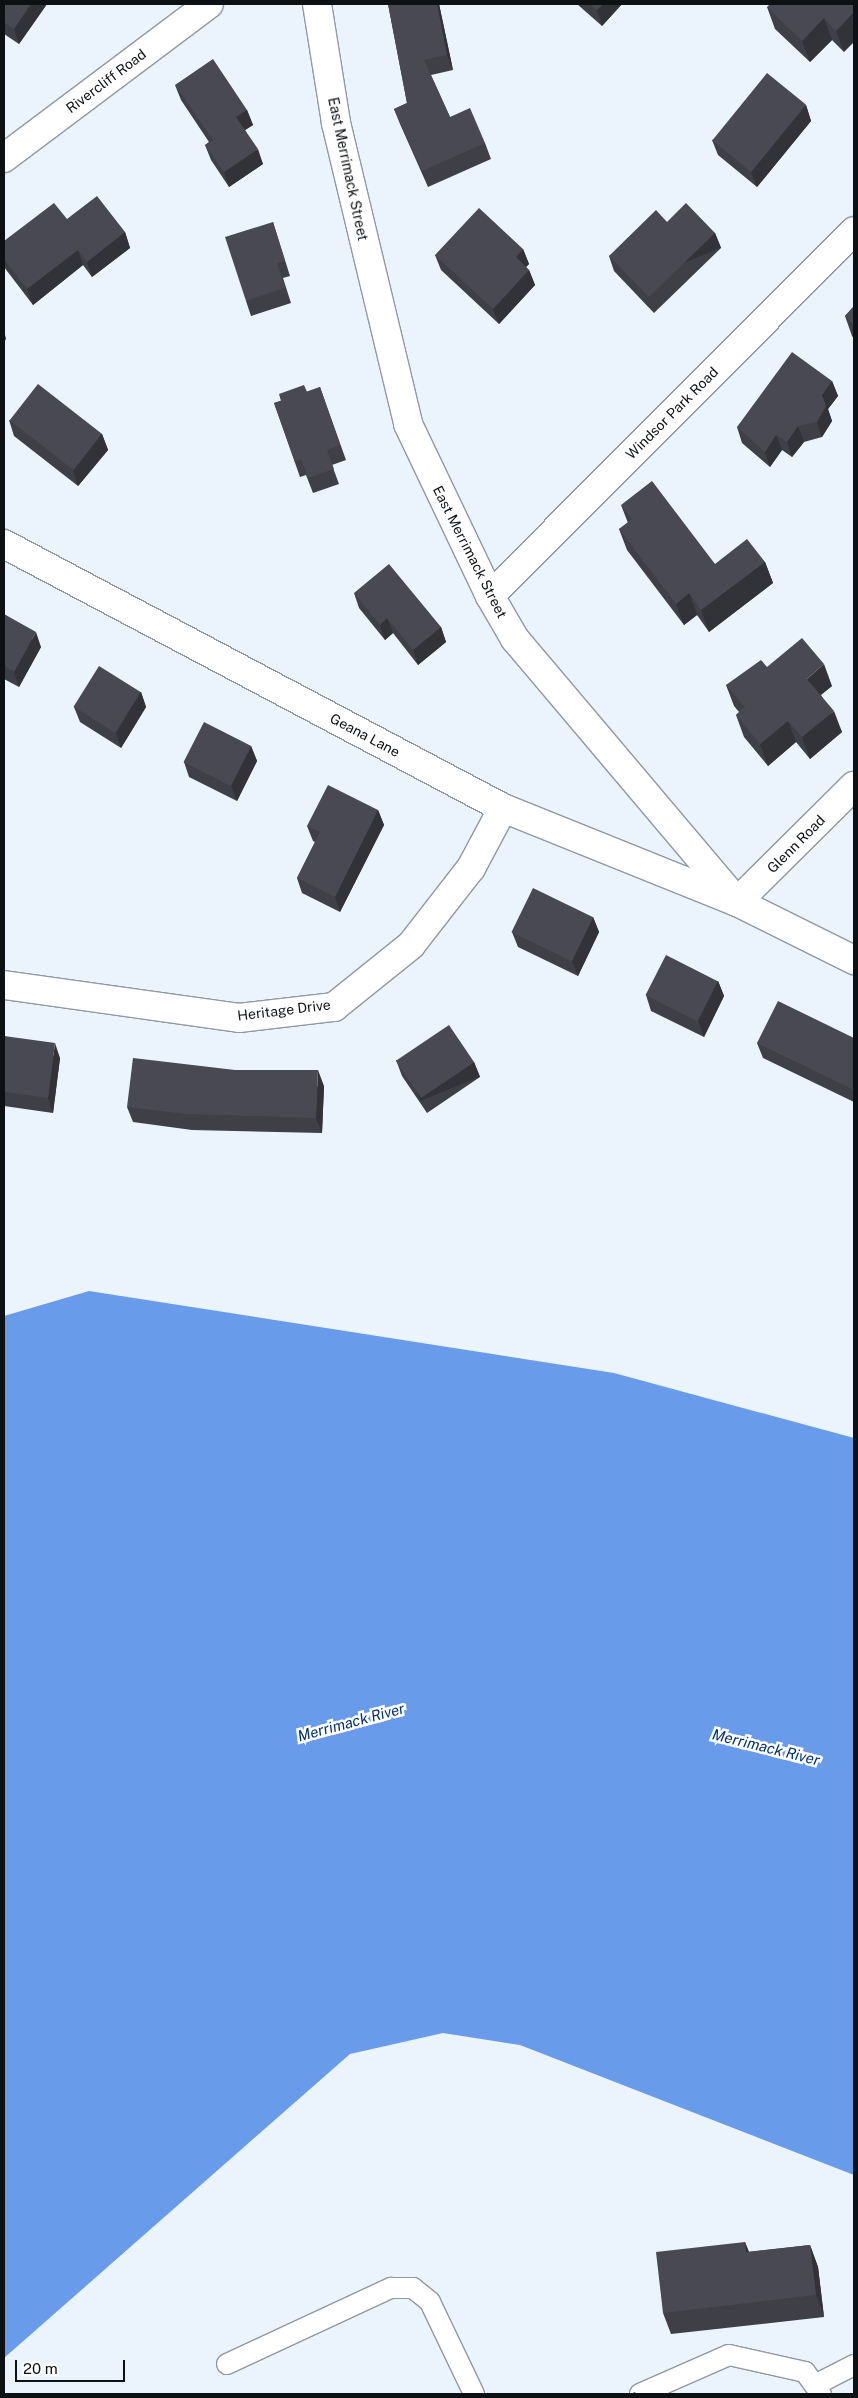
<!DOCTYPE html>
<style>
body{margin:0}
#map{position:relative;width:858px;height:2398px;overflow:hidden;background:#ebf4fd;font-family:"Public Sans",sans-serif}
div>[style]{position:absolute}
.water>*{inset:0;background:#699beb}
.roads{filter:drop-shadow(1px 0 #9099a1) drop-shadow(-1px 0 #9099a1) drop-shadow(0 1px #9099a1) drop-shadow(0 -1px #9099a1)}
.lane>*{height:20px;margin:-10px;padding:0 10px;transform-origin:10px;border-radius:10px;background:#fff}
.street>*{height:28px;margin:-14px;padding:0 14px;transform-origin:14px;border-radius:14px;background:#fff}
.secondary>*{height:28px;margin:-14px;padding:0 14px;transform-origin:14px;border-radius:14px;background:#fff}
.wall>*{inset:0;background:#3e3f47}
.shaded-wall>*{inset:0;background:#323339;transform-origin:0 0}
.building>*{inset:0;background:#484952;transform-origin:0 0}
span{translate:-50% -50%;white-space:nowrap;text-align:center;line-height:1.15;-webkit-text-stroke:5px #fff;paint-order:stroke}
.street-label{font-size:14px;color:#0e1114}
.water-label{font-size:15px;color:#003176;font-style:italic}
.frame{position:absolute;inset:0;border:5px solid #0e1114;pointer-events:none}
.scale{position:absolute;left:15px;top:2360px;width:110px;height:22px;box-sizing:border-box;border:2px solid #0e1114;border-top:0;padding-left:6px;font-size:15px;line-height:18px;white-space:nowrap;color:#0e1114;-webkit-text-stroke:4px #fff;paint-order:stroke}
</style>
<div id="map">
<div class="water">
<i style="clip-path:polygon(89px 1291px,614px 1373px,854px 1438px,854px 2175px,520px 2045px,443px 2033px,350px 2054px,4px 2358px,4px 1316px)"></i>
</div>
<div class="roads">
<div class="lane">
<i style="left:227px;top:2364px;width:181px;rotate:-24.9deg"></i>
<i style="left:391px;top:2288px;width:22px"></i>
<i style="left:413px;top:2288px;width:22px;rotate:39deg"></i>
<i style="left:430px;top:2302px;width:102px;rotate:64.4deg"></i>
<i style="left:815px;top:2385px;width:44px;rotate:-27.1deg"></i>
<i style="left:640px;top:2394px;width:97px;rotate:-23.7deg"></i>
<i style="left:729px;top:2355px;width:78px;rotate:12.6deg"></i>
<i style="left:805px;top:2372px;width:27px;rotate:54deg"></i>
</div>
<div class="street">
<i style="left:4px;top:158px;width:256px;rotate:-36.9deg"></i>
<i style="left:4px;top:544px;width:565px;rotate:27.88deg"></i>
<i style="left:503px;top:808px;width:252px;rotate:21.9deg"></i>
<i style="left:737px;top:902px;width:165px;rotate:-44.8deg"></i>
<i style="left:490px;top:596px;width:515px;rotate:-45.08deg"></i>
<i style="left:4px;top:985px;width:237px;rotate:8deg"></i>
<i style="left:239px;top:1018px;width:96px;rotate:-6.6deg"></i>
<i style="left:334px;top:1007px;width:99px;rotate:-38.8deg"></i>
<i style="left:411px;top:945px;width:98px;rotate:-52.1deg"></i>
<i style="left:471px;top:868px;width:68px;rotate:-61.9deg"></i>
</div>
<div class="secondary">
<i style="left:317px;top:4px;width:121px;rotate:80.9deg"></i>
<i style="left:336px;top:123px;width:309px;rotate:76.5deg"></i>
<i style="left:408px;top:424px;width:191px;rotate:64.5deg"></i>
<i style="left:490px;top:596px;width:50px;rotate:59.8deg"></i>
<i style="left:515px;top:639px;width:344px;rotate:49.8deg"></i>
<i style="left:737px;top:902px;width:131px;rotate:26.4deg"></i>
</div>
</div>
<div class="wall">
<i style="clip-path:polygon(4px 4px,47px 4px,19px 44px,4px 34px)"></i>
<i style="clip-path:polygon(388px 4px,439px 4px,453px 70px,431px 75px,450px 117px,485px 143px,491px 159px,428px 187px,400px 124px,394px 109px,407px 103px)"></i>
<i style="clip-path:polygon(577px 4px,622px 4px,602px 26px)"></i>
<i style="clip-path:polygon(854px 4px,844px 52px,832px 40px,810px 62px,775px 29px,767px 7px)"></i>
<i style="clip-path:polygon(175px 85px,247px 110px,253px 125px,245px 130px,263px 164px,229px 187px,211px 160px,205px 145px,209px 142px,181px 100px)"></i>
<i style="clip-path:polygon(806px 105px,811px 121px,757px 187px,718px 155px,712px 140px)"></i>
<i style="clip-path:polygon(67px 219px,125px 232px,130px 248px,92px 277px,83px 265px,33px 305px,4px 267px,4px 241px)"></i>
<i style="clip-path:polygon(273px 222px,290px 276px,283px 278px,291px 303px,251px 316px,246px 301px)"></i>
<i style="clip-path:polygon(667px 222px,715px 233px,721px 248px,654px 313px,614px 271px,609px 256px)"></i>
<i style="clip-path:polygon(523px 249px,529px 264px,526px 267px,529px 270px,535px 285px,499px 324px,441px 270px,435px 255px)"></i>
<i style="clip-path:polygon(854px 306px,854px 339px,852px 336px,845px 316px)"></i>
<i style="clip-path:polygon(832px 381px,838px 396px,828px 409px,832px 421px,822px 437px,804px 442px,792px 457px,782px 450px,770px 467px,742px 443px,737px 427px)"></i>
<i style="clip-path:polygon(320px 387px,346px 460px,332px 465px,339px 484px,313px 493px,306px 475px,300px 477px,274px 403px)"></i>
<i style="clip-path:polygon(9px 420px,102px 434px,108px 450px,78px 486px,14px 436px)"></i>
<i style="clip-path:polygon(621px 505px,715px 564px,765px 562px,773px 583px,709px 632px,697px 615px,684px 625px,627px 550px,619px 529px,628px 523px)"></i>
<i style="clip-path:polygon(354px 593px,441px 627px,446px 642px,418px 665px,393px 633px,385px 640px,359px 608px)"></i>
<i style="clip-path:polygon(4px 614px,41px 647px,19px 687px,4px 679px)"></i>
<i style="clip-path:polygon(767px 667px,832px 686px,821px 695px,842px 732px,810px 759px,796px 742px,768px 766px,744px 737px,736px 715px,739px 712px,734px 706px,726px 685px)"></i>
<i style="clip-path:polygon(141px 692px,146px 707px,121px 748px,80px 722px,74px 707px)"></i>
<i style="clip-path:polygon(251px 746px,257px 761px,237px 801px,189px 777px,184px 762px)"></i>
<i style="clip-path:polygon(378px 810px,384px 825px,340px 912px,302px 893px,297px 878px,315px 842px,313px 841px,307px 826px)"></i>
<i style="clip-path:polygon(593px 917px,599px 932px,578px 976px,518px 947px,512px 932px)"></i>
<i style="clip-path:polygon(718px 981px,724px 996px,704px 1037px,651px 1011px,646px 995px)"></i>
<i style="clip-path:polygon(4px 1036px,60px 1058px,53px 1113px,4px 1106px)"></i>
<i style="clip-path:polygon(854px 1038px,854px 1102px,763px 1058px,757px 1043px)"></i>
<i style="clip-path:polygon(396px 1060px,474px 1062px,480px 1077px,427px 1113px,402px 1076px)"></i>
<i style="clip-path:polygon(324px 1086px,322px 1133px,192px 1130px,133px 1122px,127px 1107px)"></i>
<i style="clip-path:polygon(745px 2242px,749px 2252px,810px 2245px,818px 2267px,824px 2317px,671px 2334px,663px 2313px)"></i>
</div>
<div class="shaded-wall">
<i style="clip-path:polygon(31px 4px,47px 4px,19px 44px,14px 29px)"></i>
<i style="clip-path:polygon(437px 4px,439px 4px,453px 70px,447px 55px)"></i>
<i style="clip-path:polygon(603px 4px,622px 4px,602px 26px,597px 10px)"></i>
<i style="clip-path:polygon(854px 4px,854px 42px,844px 52px,836px 31px)"></i>
<i style="clip-path:polygon(824px 18px,832px 40px,810px 62px,802px 41px)"></i>
<i style="clip-path:polygon(806px 105px,811px 121px,757px 187px,751px 172px)"></i>
<i style="clip-path:polygon(247px 110px,253px 125px,242px 132px,236px 117px)"></i>
<i style="clip-path:polygon(258px 149px,263px 164px,229px 187px,224px 172px)"></i>
<i style="clip-path:polygon(125px 232px,130px 248px,92px 277px,87px 262px)"></i>
<i style="left:715px;top:233px;width:16px;height:92px;rotate:68deg"></i>
<i style="clip-path:polygon(523px 249px,529px 264px,521px 272px,516px 257px)"></i>
<i style="clip-path:polygon(78px 250px,83px 265px,33px 305px,27px 289px)"></i>
<i style="clip-path:polygon(529px 270px,535px 285px,499px 324px,493px 309px)"></i>
<i style="clip-path:polygon(4px 331px,6px 339px,4px 342px)"></i>
<i style="clip-path:polygon(832px 381px,838px 396px,828px 409px,832px 421px,822px 437px,817px 422px,822px 395px)"></i>
<i style="clip-path:polygon(798px 426px,804px 442px,792px 457px,787px 442px)"></i>
<i style="clip-path:polygon(102px 434px,108px 450px,78px 486px,73px 471px)"></i>
<i style="clip-path:polygon(776px 435px,782px 450px,770px 467px,765px 452px)"></i>
<i style="clip-path:polygon(765px 562px,773px 583px,709px 632px,701px 610px)"></i>
<i style="clip-path:polygon(689px 593px,697px 615px,684px 625px,676px 604px)"></i>
<i style="clip-path:polygon(387px 618px,393px 633px,385px 640px,380px 625px)"></i>
<i style="clip-path:polygon(441px 627px,446px 642px,418px 665px,413px 650px)"></i>
<i style="clip-path:polygon(36px 632px,41px 647px,19px 687px,14px 672px)"></i>
<i style="clip-path:polygon(824px 664px,832px 686px,814px 700px,807px 679px)"></i>
<i style="clip-path:polygon(141px 692px,146px 707px,121px 748px,116px 733px)"></i>
<i style="clip-path:polygon(834px 711px,842px 732px,810px 759px,802px 737px)"></i>
<i style="clip-path:polygon(788px 721px,796px 742px,768px 766px,760px 744px)"></i>
<i style="clip-path:polygon(251px 746px,257px 761px,237px 801px,231px 785px)"></i>
<i style="clip-path:polygon(378px 810px,384px 825px,340px 912px,335px 897px)"></i>
<i style="clip-path:polygon(593px 917px,599px 932px,578px 976px,572px 961px)"></i>
<i style="clip-path:polygon(718px 981px,724px 996px,704px 1037px,698px 1021px)"></i>
<i style="clip-path:polygon(55px 1043px,60px 1058px,53px 1113px,48px 1098px)"></i>
<i style="left:474px;top:1062px;width:16px;height:64px;rotate:68deg"></i>
<i style="clip-path:polygon(318px 1070px,324px 1086px,322px 1133px,316px 1118px)"></i>
<i style="clip-path:polygon(745px 2242px,753px 2263px,746px 2252px)"></i>
<i style="clip-path:polygon(810px 2245px,818px 2267px,824px 2317px,816px 2295px)"></i>
</div>
<div class="building">
<i style="clip-path:polygon(4px 4px,31px 4px,14px 29px,4px 22px)"></i>
<i style="clip-path:polygon(388px 4px,437px 4px,447px 55px,424px 60px,450px 117px,470px 108px,485px 143px,422px 171px,394px 109px,407px 103px)"></i>
<i style="clip-path:polygon(589px 4px,603px 4px,597px 10px)"></i>
<i style="clip-path:polygon(770px 4px,854px 4px,854px 12px,836px 31px,824px 18px,802px 41px,767px 7px)"></i>
<i style="clip-path:polygon(213px 59px,247px 110px,236px 117px,258px 149px,224px 172px,205px 145px,213px 140px,175px 85px)"></i>
<i style="left:767px;top:73px;width:50px;height:87px;rotate:39deg"></i>
<i style="clip-path:polygon(97px 196px,125px 232px,87px 262px,78px 250px,27px 289px,4px 259px,4px 241px,54px 203px,67px 219px)"></i>
<i style="clip-path:polygon(686px 203px,715px 233px,649px 297px,609px 256px,656px 210px,667px 222px)"></i>
<i style="clip-path:polygon(479px 208px,523px 249px,516px 257px,529px 270px,493px 309px,435px 255px)"></i>
<i style="clip-path:polygon(273px 222px,285px 261px,277px 263px,285px 288px,246px 301px,225px 237px)"></i>
<i style="clip-path:polygon(854px 306px,854px 325px,845px 316px)"></i>
<i style="clip-path:polygon(792px 352px,832px 381px,822px 395px,826px 406px,817px 422px,798px 426px,787px 442px,776px 435px,765px 452px,737px 427px)"></i>
<i style="left:38px;top:384px;width:81px;height:46px;rotate:38deg"></i>
<i style="clip-path:polygon(304px 385px,307px 392px,320px 387px,340px 445px,327px 450px,334px 469px,308px 478px,301px 459px,295px 462px,274px 403px,281px 401px,279px 394px)"></i>
<i style="clip-path:polygon(652px 481px,715px 564px,747px 539px,765px 562px,701px 610px,689px 593px,676px 604px,619px 529px,632px 519px,621px 505px)"></i>
<i style="clip-path:polygon(389px 564px,441px 627px,413px 650px,387px 618px,380px 625px,354px 593px)"></i>
<i style="clip-path:polygon(4px 614px,36px 632px,14px 672px,4px 666px)"></i>
<i style="clip-path:polygon(802px 638px,824px 664px,807px 679px,834px 711px,802px 737px,788px 721px,760px 744px,736px 715px,745px 707px,726px 685px,761px 660px,767px 667px)"></i>
<i style="left:99px;top:666px;width:49px;height:48px;rotate:32deg"></i>
<i style="left:204px;top:722px;width:53px;height:45px;rotate:27deg"></i>
<i style="clip-path:polygon(328px 785px,378px 810px,335px 897px,297px 878px,320px 832px,307px 826px)"></i>
<i style="left:533px;top:888px;width:67px;height:49px;rotate:26deg"></i>
<i style="left:666px;top:955px;width:58px;height:45px;rotate:27deg"></i>
<i style="clip-path:polygon(778px 1001px,854px 1038px,854px 1090px,757px 1043px)"></i>
<i style="left:449px;top:1025px;width:45px;height:64px;rotate:56deg"></i>
<i style="clip-path:polygon(4px 1036px,55px 1043px,48px 1098px,4px 1092px)"></i>
<i style="clip-path:polygon(133px 1058px,235px 1070px,318px 1070px,316px 1118px,186px 1114px,127px 1107px)"></i>
<i style="clip-path:polygon(745px 2242px,746px 2252px,810px 2245px,816px 2295px,663px 2313px,656px 2252px)"></i>
<i style="clip-path:polygon(635px 2392px,636px 2394px,630px 2394px)"></i>
</div>
<div class="street-label">
<span style="left:106px;top:81px;rotate:-37deg">Rivercliff Road</span>
<span style="left:348px;top:169px;rotate:78deg">East Merrimack Street</span>
<span style="left:672px;top:413px;rotate:-45deg">Windsor Park Road</span>
<span style="left:470px;top:552px;rotate:63deg">East Merrimack Street</span>
<span style="left:365px;top:735px;rotate:28deg">Geana Lane</span>
<span style="left:796px;top:844px;rotate:-45deg">Glenn Road</span>
<span style="left:284px;top:1010px;rotate:-7deg">Heritage Drive</span>
</div>
<div class="water-label">
<span style="left:351px;top:1722px;rotate:-15deg">Merrimack River</span>
<span style="left:766px;top:1747px;rotate:14deg">Merrimack River</span>
</div>
<div class="frame"></div>
<div class="scale">20 m</div>
</div>
